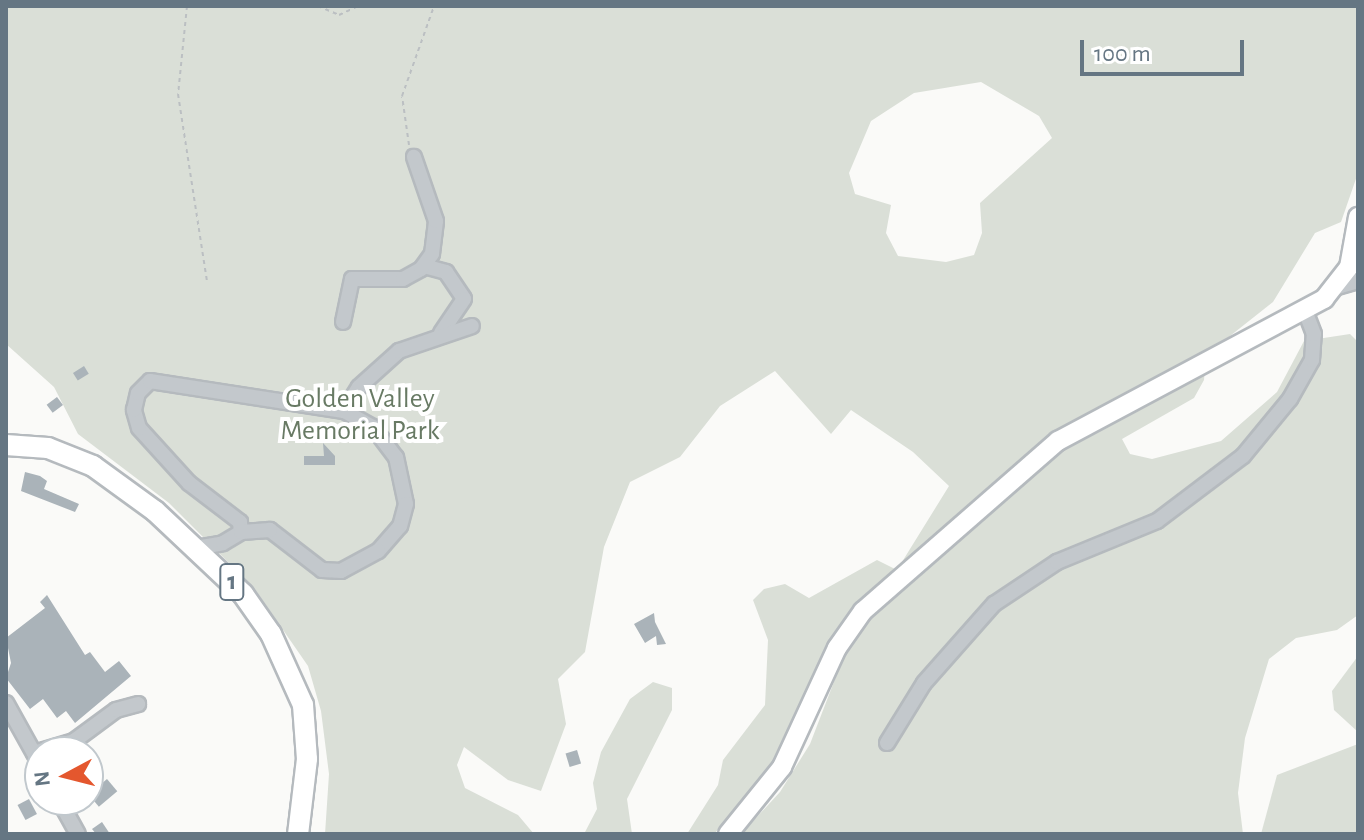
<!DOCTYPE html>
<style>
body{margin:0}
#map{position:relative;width:1364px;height:840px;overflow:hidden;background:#fafaf8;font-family:"Alegreya Sans",sans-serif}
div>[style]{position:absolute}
.green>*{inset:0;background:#dadfd7}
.building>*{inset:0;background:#aab3b9;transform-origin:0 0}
.path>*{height:2px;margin-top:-1px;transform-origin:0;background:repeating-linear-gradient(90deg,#bbbfc2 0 4px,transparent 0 8px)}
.roads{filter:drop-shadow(2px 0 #b5babe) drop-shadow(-2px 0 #b5babe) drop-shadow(0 2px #b5babe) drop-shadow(0 -2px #b5babe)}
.minor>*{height:14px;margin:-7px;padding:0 7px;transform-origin:7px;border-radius:7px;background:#c3c8cc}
.major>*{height:18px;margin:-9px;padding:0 9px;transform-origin:9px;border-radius:9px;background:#fff}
.highway>*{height:20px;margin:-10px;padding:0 10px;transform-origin:10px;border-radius:10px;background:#fff}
span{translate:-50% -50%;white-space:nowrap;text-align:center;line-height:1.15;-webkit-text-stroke:8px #fff;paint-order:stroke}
.shield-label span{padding:2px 6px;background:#fff;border:2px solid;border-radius:6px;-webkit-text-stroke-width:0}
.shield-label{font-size:26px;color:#657683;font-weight:700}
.park-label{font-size:28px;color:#687a64}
.frame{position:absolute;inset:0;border:8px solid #657683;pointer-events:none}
.north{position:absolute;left:24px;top:736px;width:80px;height:80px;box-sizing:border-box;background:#fff;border:2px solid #c1c8cd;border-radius:50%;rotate:263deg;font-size:22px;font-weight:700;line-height:32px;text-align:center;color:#657683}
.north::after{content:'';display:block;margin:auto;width:28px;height:36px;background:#e4572e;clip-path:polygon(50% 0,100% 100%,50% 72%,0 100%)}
.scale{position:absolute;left:1080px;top:40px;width:164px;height:36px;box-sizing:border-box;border:4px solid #657683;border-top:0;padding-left:10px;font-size:24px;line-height:28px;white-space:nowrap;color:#657683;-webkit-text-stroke:6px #fff;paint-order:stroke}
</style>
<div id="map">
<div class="green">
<i style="clip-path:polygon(evenodd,6px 6px,1358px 6px,1358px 173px,1341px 222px,1315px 233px,1273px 302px,1206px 355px,1204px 380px,1194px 398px,1122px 439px,1130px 454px,1152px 459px,1221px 441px,1277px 392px,1304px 341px,1350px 334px,1358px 342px,1358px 615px,1337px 630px,1296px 638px,1269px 659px,1245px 738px,1238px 793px,1243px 834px,741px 834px,780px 792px,810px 744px,842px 661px,872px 614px,855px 613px,784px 758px,714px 834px,687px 834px,718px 785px,723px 760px,765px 705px,768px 640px,753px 600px,764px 589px,785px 584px,809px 598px,877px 560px,897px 570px,949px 486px,913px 452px,851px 410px,831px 434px,775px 371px,720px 406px,680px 457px,630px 482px,604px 547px,585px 652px,558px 679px,566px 724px,541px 791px,508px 780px,464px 747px,457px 765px,465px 788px,518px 815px,534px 834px,325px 834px,329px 774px,321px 711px,308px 666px,254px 588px,169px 503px,78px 434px,54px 387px,6px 344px,6px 6px,981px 82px,1039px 116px,1052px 138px,980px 203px,982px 233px,974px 255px,946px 262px,898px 256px,886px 233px,891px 205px,855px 194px,849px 173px,871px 121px,914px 93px,981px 82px)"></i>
<i style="clip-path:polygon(1358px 656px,1358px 732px,1334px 710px,1332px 691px)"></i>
<i style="clip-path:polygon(653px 682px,672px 688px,672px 710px,627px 799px,632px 834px,584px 834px,597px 809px,593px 783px,601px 752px,630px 699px)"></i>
<i style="clip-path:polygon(1358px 744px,1358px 834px,1261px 834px,1277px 775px)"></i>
</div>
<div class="building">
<i style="left:84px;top:366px;width:9px;height:13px;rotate:58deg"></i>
<i style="left:57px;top:397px;width:10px;height:13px;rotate:53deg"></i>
<i style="clip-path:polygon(323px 443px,335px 456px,335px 465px,304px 465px,304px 456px,324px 456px)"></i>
<i style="clip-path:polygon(25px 472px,40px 476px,47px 481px,44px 489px,79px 504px,75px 512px,21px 491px)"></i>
<i style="clip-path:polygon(47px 595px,85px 655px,90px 652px,105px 672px,119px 661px,131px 676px,75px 723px,66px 711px,57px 718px,43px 699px,30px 709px,6px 678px,11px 663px,6px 638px,45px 608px,40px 602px)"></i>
<i style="clip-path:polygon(654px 613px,655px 622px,666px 644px,657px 645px,656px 636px,645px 643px,634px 624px)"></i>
<i style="left:577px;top:750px;width:14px;height:12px;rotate:73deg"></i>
<i style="left:107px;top:779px;width:16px;height:24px;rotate:50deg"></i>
<i style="left:29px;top:799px;width:17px;height:13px;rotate:62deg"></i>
<i style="clip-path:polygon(102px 822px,110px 834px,96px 834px,92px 829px)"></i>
</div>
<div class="path">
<i style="left:187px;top:6px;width:88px;rotate:95.8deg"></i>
<i style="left:178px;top:94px;width:190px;rotate:81.2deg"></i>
<i style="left:318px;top:6px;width:23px;rotate:23deg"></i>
<i style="left:339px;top:15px;width:21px;rotate:-25deg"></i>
<i style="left:409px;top:145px;width:49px;rotate:-98.1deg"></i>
<i style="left:402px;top:96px;width:96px;rotate:-70.4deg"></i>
</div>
<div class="roads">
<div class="minor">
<i style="left:424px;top:266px;width:23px;rotate:15deg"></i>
<i style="left:446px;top:272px;width:32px;rotate:56deg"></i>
<i style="left:464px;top:299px;width:41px;rotate:124.1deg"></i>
<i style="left:1337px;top:287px;width:22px;rotate:-16deg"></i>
<i style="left:343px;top:322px;width:44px;rotate:-78.2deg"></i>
<i style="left:352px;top:279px;width:51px"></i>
<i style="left:403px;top:279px;width:21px;rotate:-29deg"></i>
<i style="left:421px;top:269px;width:19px;rotate:-54deg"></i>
<i style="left:432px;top:254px;width:33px;rotate:-83deg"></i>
<i style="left:436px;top:221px;width:68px;rotate:-109deg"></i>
<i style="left:344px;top:411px;width:28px;rotate:-58deg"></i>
<i style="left:359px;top:387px;width:54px;rotate:-42deg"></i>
<i style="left:399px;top:351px;width:77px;rotate:-18.9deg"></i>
<i style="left:196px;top:548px;width:27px;rotate:-10deg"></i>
<i style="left:223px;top:543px;width:21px;rotate:-31deg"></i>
<i style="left:241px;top:532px;width:10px;rotate:-96deg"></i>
<i style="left:240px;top:522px;width:64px;rotate:-142.6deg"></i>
<i style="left:189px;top:483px;width:74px;rotate:-132.3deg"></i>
<i style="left:139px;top:428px;width:19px;rotate:-106deg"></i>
<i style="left:134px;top:410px;width:17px;rotate:-77deg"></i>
<i style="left:138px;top:393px;width:17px;rotate:-45deg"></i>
<i style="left:150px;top:381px;width:196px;rotate:8.8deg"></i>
<i style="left:344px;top:411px;width:33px;rotate:29deg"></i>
<i style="left:373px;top:427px;width:38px;rotate:53deg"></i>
<i style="left:396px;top:457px;width:48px;rotate:78deg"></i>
<i style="left:406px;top:504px;width:23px;rotate:105deg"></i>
<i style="left:400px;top:526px;width:33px;rotate:131deg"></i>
<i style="left:378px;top:551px;width:42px;rotate:151.6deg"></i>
<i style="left:341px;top:571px;width:19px;rotate:-177deg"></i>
<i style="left:322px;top:570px;width:66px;rotate:-142.4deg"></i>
<i style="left:270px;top:530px;width:29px;rotate:176deg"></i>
<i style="left:6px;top:703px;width:70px;rotate:60.9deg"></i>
<i style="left:887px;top:743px;width:70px;rotate:-58.3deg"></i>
<i style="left:924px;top:683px;width:106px;rotate:-48.5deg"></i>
<i style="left:994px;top:604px;width:76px;rotate:-33.7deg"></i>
<i style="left:1057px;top:562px;width:108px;rotate:-22.3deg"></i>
<i style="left:1157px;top:521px;width:108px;rotate:-37.1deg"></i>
<i style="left:1243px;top:456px;width:74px;rotate:-50.5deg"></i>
<i style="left:1290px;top:399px;width:45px;rotate:-60.6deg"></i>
<i style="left:1312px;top:360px;width:26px;rotate:-86deg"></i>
<i style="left:1314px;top:334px;width:25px;rotate:-111deg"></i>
<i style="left:34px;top:753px;width:42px;rotate:-16.7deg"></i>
<i style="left:74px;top:741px;width:52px;rotate:-36.4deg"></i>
<i style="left:116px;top:710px;width:23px;rotate:-15deg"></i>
<i style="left:59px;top:800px;width:39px;rotate:61deg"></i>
</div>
<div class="major">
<i style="left:728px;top:834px;width:86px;rotate:-51.1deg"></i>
<i style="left:782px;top:767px;width:131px;rotate:-65.2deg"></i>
<i style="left:837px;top:648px;width:45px;rotate:-54.9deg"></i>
<i style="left:863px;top:611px;width:259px;rotate:-41.1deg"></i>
<i style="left:1058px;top:441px;width:302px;rotate:-28.1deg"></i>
<i style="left:1324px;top:299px;width:41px;rotate:-52deg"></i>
<i style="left:1349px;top:267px;width:51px;rotate:-79.8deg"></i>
</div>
<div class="highway">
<i style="left:6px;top:445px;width:42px;rotate:4.1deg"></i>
<i style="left:48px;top:448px;width:48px;rotate:21.8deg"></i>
<i style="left:93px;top:466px;width:77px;rotate:36deg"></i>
<i style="left:155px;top:511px;width:121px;rotate:43.3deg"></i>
<i style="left:243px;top:594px;width:49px;rotate:55deg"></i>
<i style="left:271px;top:634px;width:78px;rotate:65.7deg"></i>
<i style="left:303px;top:705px;width:54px;rotate:85.8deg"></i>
<i style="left:307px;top:759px;width:76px;rotate:96.8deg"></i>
</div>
</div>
<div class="shield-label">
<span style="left:232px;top:582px">1</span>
</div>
<div class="park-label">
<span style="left:360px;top:415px">Golden Valley<br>Memorial Park</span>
</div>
<div class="frame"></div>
<div class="north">N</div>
<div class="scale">100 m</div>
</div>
